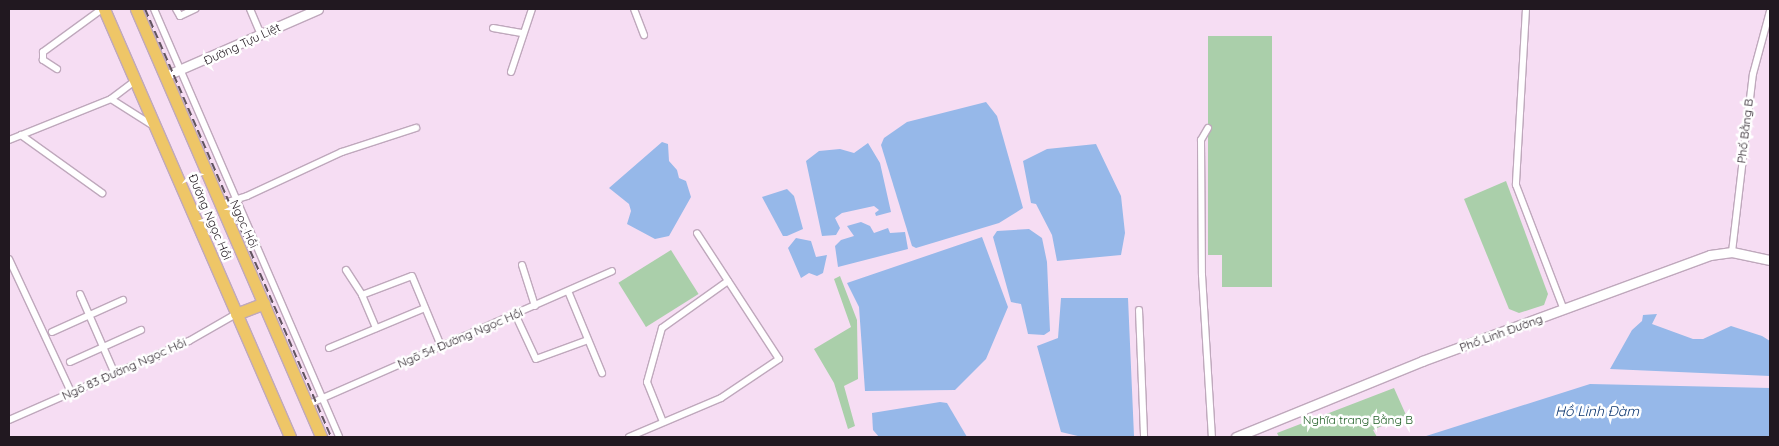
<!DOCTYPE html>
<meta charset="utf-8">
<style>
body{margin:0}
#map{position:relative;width:1779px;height:446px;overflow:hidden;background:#f6ddf3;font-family:Quicksand,sans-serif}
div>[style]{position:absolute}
.green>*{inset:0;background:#aacfaa;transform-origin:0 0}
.water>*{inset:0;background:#96b8e9}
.roads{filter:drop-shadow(1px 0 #bfa8bc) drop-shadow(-1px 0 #bfa8bc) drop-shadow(0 1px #bfa8bc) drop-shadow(0 -1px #bfa8bc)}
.minor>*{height:6px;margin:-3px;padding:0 3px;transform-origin:3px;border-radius:3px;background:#fff}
.tertiary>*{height:9px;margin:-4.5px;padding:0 4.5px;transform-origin:4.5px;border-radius:4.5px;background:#fff}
.trunk>*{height:11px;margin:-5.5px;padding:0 5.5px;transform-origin:5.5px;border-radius:5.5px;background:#eec667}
.rail>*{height:2px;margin-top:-1px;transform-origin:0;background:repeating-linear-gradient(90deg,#625460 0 8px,transparent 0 12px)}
span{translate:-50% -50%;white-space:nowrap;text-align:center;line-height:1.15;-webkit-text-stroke:5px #fff;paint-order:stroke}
.street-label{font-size:12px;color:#211820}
.park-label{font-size:12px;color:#236128}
.water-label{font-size:14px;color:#0c3670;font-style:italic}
.frame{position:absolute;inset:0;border:10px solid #211820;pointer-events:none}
</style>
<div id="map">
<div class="green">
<i style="clip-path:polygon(1208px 36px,1272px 36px,1272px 287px,1222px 287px,1222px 255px,1208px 255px)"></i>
<i style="clip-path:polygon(1506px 181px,1548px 294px,1544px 305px,1519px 313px,1509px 309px,1464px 199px)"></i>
<i style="left:671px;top:250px;width:52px;height:62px;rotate:58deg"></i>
<i style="clip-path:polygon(840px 276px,857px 320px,858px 379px,844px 386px,855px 426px,848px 429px,834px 383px,814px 349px,851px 327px,834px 279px)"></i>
<i style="clip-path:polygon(1394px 388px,1406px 415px,1373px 430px,1377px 437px,1279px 437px,1277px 433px)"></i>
</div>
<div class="water">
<i style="clip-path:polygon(986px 102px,997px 116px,1023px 208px,999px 223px,916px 248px,912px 246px,881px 145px,884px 138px,907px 122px)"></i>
<i style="clip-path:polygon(662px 142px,668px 144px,669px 161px,677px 170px,679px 178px,686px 181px,691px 197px,669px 236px,655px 239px,627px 224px,631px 211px,629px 204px,609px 188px)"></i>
<i style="clip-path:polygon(868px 143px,880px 163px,891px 212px,876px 216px,875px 213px,879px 210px,874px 206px,842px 213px,835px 218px,840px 228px,836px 235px,822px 236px,806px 161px,819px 151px,840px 149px,854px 153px)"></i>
<i style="clip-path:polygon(1096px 144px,1121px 196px,1125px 233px,1121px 255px,1057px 261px,1052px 235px,1036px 204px,1031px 203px,1023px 161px,1047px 149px)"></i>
<i style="clip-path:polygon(787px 189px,794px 196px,803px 229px,787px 236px,783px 236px,762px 197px)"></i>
<i style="clip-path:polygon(861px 222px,870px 226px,874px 233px,888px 228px,890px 233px,905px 232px,908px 249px,838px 267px,835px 246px,841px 240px,854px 236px,847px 226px)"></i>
<i style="clip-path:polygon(1029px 229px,1042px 238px,1047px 262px,1050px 331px,1044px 335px,1028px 334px,1021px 304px,1011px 302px,993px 237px,997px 231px)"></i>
<i style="clip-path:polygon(982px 237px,1008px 307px,986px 359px,955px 390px,865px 391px,859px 307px,847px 283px)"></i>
<i style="clip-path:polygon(796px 238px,811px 241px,816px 257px,827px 255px,823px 273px,817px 276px,809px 273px,801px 278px,788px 248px)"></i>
<i style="clip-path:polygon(1061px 298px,1128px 298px,1134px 436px,1082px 437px,1061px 432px,1037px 346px,1058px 338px)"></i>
<i style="clip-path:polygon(1657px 314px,1652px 324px,1693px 339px,1703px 339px,1731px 326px,1762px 336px,1770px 341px,1770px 376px,1610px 369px,1632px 330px,1642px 321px,1643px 315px)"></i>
<i style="clip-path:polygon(1590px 384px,1770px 388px,1770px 437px,1423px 437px)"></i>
<i style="clip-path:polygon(940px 402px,947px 403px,967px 437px,879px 437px,873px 430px,872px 413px)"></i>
</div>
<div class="roads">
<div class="minor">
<i style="left:154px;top:9px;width:466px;rotate:66.6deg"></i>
<i style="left:176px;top:9px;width:8px;rotate:60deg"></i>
<i style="left:180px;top:16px;width:17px;rotate:-25deg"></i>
<i style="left:250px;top:9px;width:28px;rotate:67deg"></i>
<i style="left:634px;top:9px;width:28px;rotate:69deg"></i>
<i style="left:1526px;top:9px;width:176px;rotate:93.3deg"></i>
<i style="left:1516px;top:185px;width:134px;rotate:69deg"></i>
<i style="left:493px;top:28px;width:29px;rotate:10deg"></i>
<i style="left:57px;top:69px;width:17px;rotate:-147deg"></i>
<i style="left:43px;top:60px;width:8px;rotate:-90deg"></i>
<i style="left:43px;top:52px;width:73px;rotate:-36.1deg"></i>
<i style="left:511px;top:72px;width:66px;rotate:-71.6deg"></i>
<i style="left:111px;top:99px;width:49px;rotate:32.4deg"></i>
<i style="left:1208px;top:128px;width:14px;rotate:120deg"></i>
<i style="left:1201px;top:140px;width:135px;rotate:89.6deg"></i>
<i style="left:1202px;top:275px;width:162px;rotate:86.5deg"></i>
<i style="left:21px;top:135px;width:100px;rotate:35.6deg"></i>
<i style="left:9px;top:140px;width:110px;rotate:-21.9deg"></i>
<i style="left:111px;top:99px;width:30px;rotate:-37deg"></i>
<i style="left:221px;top:204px;width:27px;rotate:-17deg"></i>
<i style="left:247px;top:196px;width:105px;rotate:-24.9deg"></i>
<i style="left:342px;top:152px;width:78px;rotate:-18deg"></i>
<i style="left:1732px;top:252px;width:179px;rotate:-83.3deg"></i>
<i style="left:1753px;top:74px;width:65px;rotate:-74.9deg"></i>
<i style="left:9px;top:259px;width:147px;rotate:65deg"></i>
<i style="left:522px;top:265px;width:43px;rotate:72.4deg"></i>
<i style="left:346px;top:270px;width:30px;rotate:57deg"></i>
<i style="left:362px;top:295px;width:36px;rotate:67deg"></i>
<i style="left:568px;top:291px;width:89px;rotate:67.5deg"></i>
<i style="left:80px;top:294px;width:87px;rotate:66.4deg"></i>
<i style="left:362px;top:295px;width:53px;rotate:-20.8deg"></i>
<i style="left:412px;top:276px;width:76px;rotate:67.5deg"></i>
<i style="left:1139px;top:310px;width:127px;rotate:87.7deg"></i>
<i style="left:516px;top:316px;width:47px;rotate:65.1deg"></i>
<i style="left:536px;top:359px;width:55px;rotate:-20.1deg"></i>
<i style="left:52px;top:332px;width:78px;rotate:-24.3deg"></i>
<i style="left:329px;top:348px;width:104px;rotate:-22.6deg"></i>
<i style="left:70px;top:362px;width:78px;rotate:-24.3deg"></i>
<i style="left:307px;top:405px;width:333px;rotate:-23.7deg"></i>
<i style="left:9px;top:420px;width:197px;rotate:-23.7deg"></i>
<i style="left:189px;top:341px;width:54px;rotate:-29.9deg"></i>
<i style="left:663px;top:422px;width:43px;rotate:-111.8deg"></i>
<i style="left:647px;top:382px;width:56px;rotate:-74.5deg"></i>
<i style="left:662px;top:328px;width:81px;rotate:-35.5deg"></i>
<i style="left:629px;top:437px;width:100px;rotate:-23deg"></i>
<i style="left:721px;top:398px;width:70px;rotate:-33.9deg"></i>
<i style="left:779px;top:359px;width:150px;rotate:-123.1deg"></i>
</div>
<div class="tertiary">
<i style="left:165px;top:76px;width:167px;rotate:-23.6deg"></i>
<i style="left:1236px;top:437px;width:201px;rotate:-22.2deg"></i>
<i style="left:1422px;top:361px;width:307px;rotate:-20.2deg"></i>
<i style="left:1710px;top:255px;width:22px;rotate:-8deg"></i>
<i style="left:1732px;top:252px;width:39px;rotate:12deg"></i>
</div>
<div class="trunk">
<i style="left:104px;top:9px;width:467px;rotate:66.5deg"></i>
<i style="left:136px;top:9px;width:466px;rotate:66.6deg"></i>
<i style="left:236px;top:314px;width:30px;rotate:-21deg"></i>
</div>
</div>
<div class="rail">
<i style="left:145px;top:9px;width:467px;rotate:66.5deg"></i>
</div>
<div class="street-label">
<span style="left:242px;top:44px;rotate:-25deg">Đường Tựu Liệt</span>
<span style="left:1745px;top:131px;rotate:-83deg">Phố Bằng B</span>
<span style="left:210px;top:217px;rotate:67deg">Đường Ngọc Hồi</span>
<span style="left:244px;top:224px;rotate:66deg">Ngọc Hồi</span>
<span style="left:1501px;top:333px;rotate:-20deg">Phố Linh Đường</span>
<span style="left:460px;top:338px;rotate:-23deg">Ngõ 54 Đường Ngọc Hồi</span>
<span style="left:124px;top:369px;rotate:-24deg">Ngõ 83 Đường Ngọc Hồi</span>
</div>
<div class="park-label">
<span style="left:1358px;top:420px">Nghĩa trang Bằng B</span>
</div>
<div class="water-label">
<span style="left:1597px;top:411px">Hồ Linh Đàm</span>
</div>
<div class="frame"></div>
</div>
